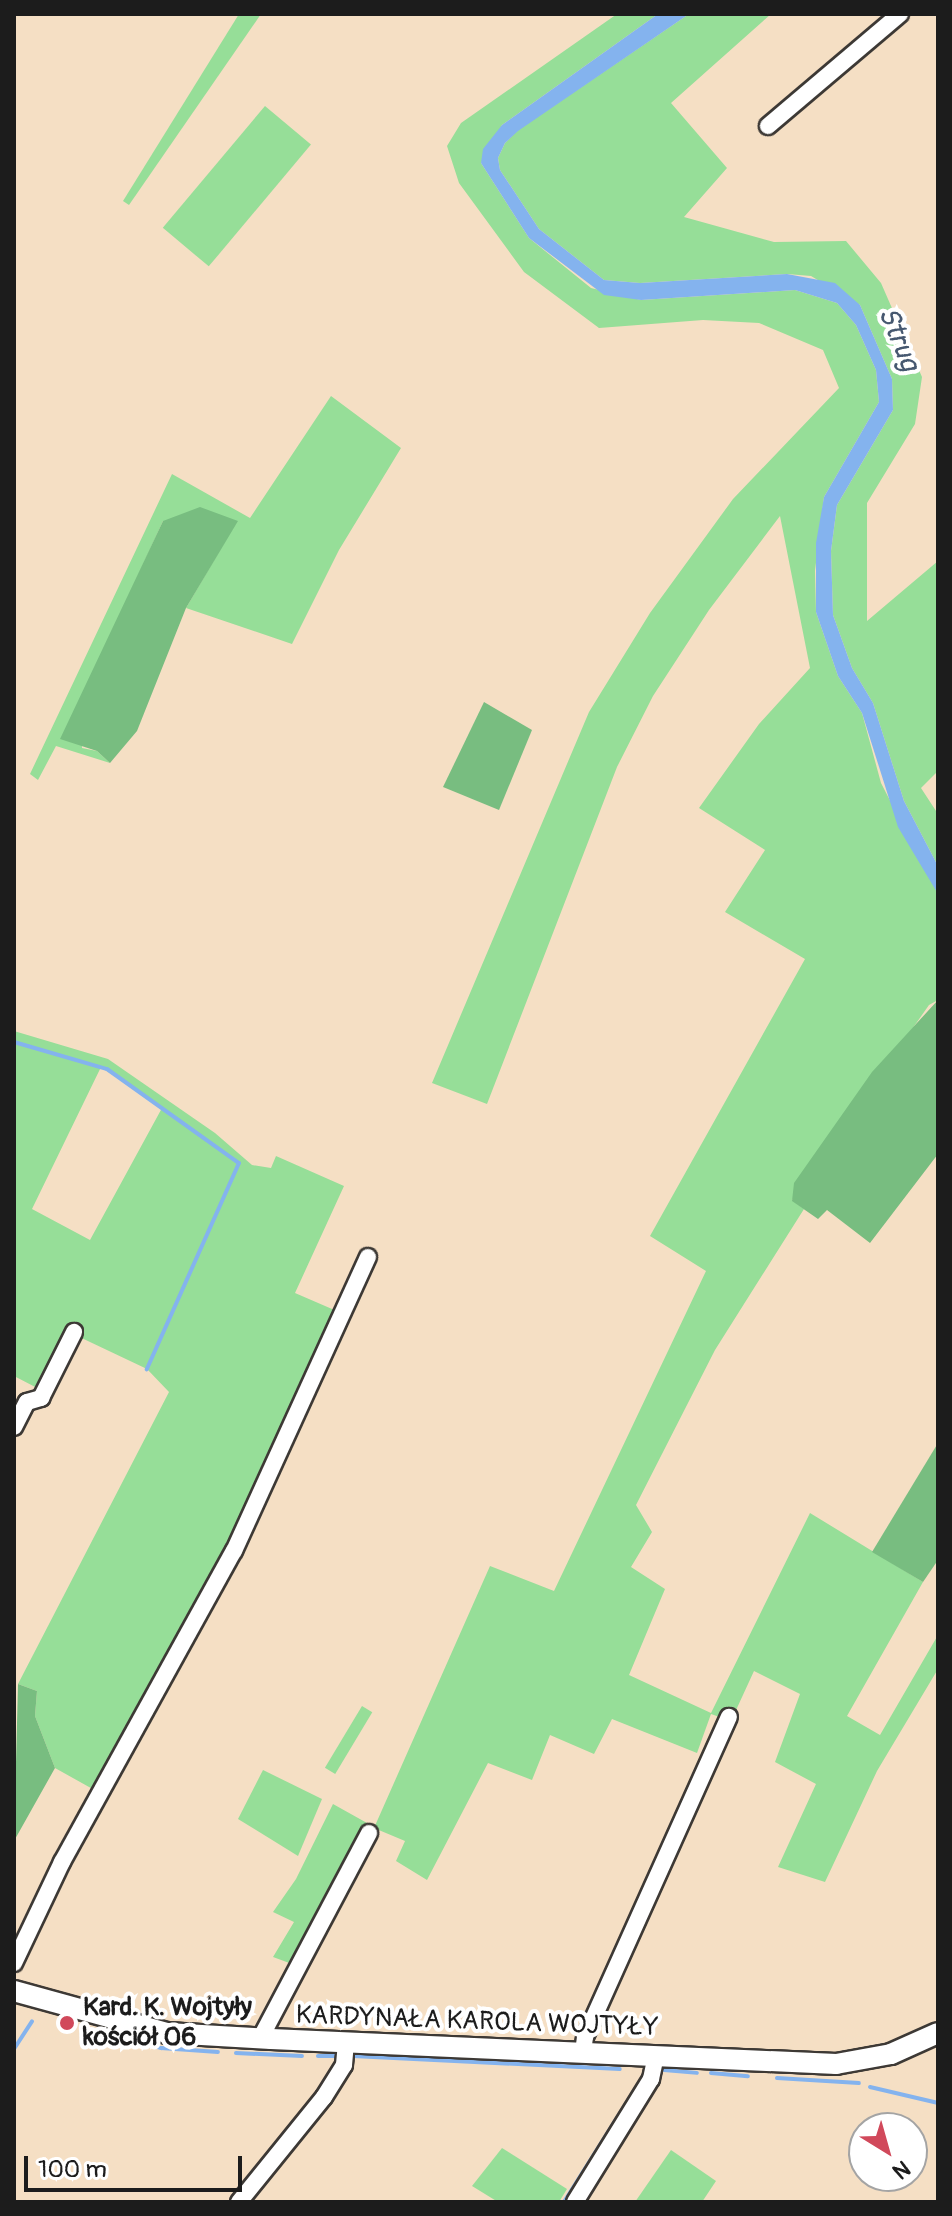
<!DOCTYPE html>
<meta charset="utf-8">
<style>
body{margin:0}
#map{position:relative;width:952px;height:2216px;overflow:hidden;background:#f5dfc4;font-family:Pangolin,sans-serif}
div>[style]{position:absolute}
.green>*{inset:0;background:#96de98;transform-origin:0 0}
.forest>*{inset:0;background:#78bd80}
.water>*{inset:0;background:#84b3ee}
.stream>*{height:4px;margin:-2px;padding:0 2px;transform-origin:2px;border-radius:2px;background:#84b3ee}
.roads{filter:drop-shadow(2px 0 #3d3935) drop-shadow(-2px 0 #3d3935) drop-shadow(0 2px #3d3935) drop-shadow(0 -2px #3d3935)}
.minor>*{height:16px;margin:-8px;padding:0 8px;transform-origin:8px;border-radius:8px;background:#fff}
.tertiary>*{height:20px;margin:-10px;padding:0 10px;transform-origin:10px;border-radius:10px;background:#fff}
.dots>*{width:22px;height:22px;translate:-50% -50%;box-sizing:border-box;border:4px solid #fff;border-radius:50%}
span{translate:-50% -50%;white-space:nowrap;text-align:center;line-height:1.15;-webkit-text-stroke:8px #fff;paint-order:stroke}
.poi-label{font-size:26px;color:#1c1c1c;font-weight:700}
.left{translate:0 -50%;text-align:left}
.street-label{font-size:26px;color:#1c1c1c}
.water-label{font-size:28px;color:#465870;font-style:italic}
.frame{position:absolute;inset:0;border:16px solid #1c1c1c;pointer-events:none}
.north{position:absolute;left:848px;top:2112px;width:80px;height:80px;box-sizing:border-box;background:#fff;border:2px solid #a4a4a4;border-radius:50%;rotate:143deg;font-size:22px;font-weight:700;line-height:32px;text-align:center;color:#1c1c1c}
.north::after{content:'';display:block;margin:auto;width:28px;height:36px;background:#d1495b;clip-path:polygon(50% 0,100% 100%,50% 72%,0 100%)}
.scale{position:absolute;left:24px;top:2156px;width:218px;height:36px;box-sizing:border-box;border:4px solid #1c1c1c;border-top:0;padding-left:10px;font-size:24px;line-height:28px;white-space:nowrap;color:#1c1c1c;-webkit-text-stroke:6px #fff;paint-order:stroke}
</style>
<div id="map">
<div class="green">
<i style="clip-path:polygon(239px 14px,261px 14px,129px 205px,123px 201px)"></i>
<i style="clip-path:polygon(617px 14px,658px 14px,502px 125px,481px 163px,529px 238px,591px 288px,641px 300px,795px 290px,837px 303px,856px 325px,876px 370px,879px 402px,824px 497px,815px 571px,816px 612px,838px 676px,862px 713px,881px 783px,938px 894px,938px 1000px,929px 1005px,792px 1200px,804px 1209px,715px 1350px,636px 1505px,652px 1532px,631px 1567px,665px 1589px,629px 1675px,711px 1713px,810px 1513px,923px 1582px,847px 1716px,880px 1735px,938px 1635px,938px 1669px,877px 1771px,825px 1882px,778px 1867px,816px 1784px,775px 1762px,800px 1694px,754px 1671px,731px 1721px,711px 1714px,697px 1753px,612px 1719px,594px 1754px,550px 1735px,532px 1780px,488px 1763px,427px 1880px,396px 1861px,405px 1841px,374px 1828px,490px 1566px,554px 1591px,706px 1271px,650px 1236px,805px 959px,725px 912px,765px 850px,699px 808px,759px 724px,810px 668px,780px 516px,709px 610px,653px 696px,617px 767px,487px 1104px,432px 1083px,589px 712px,650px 613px,733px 499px,839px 388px,823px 350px,759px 323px,703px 320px,599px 328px,524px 272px,459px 183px,447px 146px,461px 123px)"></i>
<i style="clip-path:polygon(689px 14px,771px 14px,671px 103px,727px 168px,684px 217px,774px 242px,846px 241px,881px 283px,922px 377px,915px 424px,867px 503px,867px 621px,938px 561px,938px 771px,921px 788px,938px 814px,938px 866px,904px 801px,873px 703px,852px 668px,833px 615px,831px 551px,837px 505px,893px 410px,892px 379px,860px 305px,811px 276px,787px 274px,640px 283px,604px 280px,539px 229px,500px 170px,498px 158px,505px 143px,518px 130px)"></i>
<i style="left:265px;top:106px;width:60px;height:159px;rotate:40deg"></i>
<i style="clip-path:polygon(331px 396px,401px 448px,339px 550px,292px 644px,186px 608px,237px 521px,163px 521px,83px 695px,82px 748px,97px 751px,110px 763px,56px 746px,38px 780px,30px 774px,172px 474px,250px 518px)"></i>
<i style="clip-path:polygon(evenodd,14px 1031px,108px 1059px,215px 1133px,252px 1165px,271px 1168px,276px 1156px,344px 1186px,295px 1293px,339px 1312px,259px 1492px,98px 1792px,55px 1768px,35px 1716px,37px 1691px,18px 1684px,169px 1392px,147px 1369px,71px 1333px,41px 1390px,14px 1376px,14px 1031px,101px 1067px,162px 1108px,90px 1240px,32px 1209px,101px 1067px)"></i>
<i style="left:362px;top:1706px;width:12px;height:72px;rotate:31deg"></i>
<i style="clip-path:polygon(263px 1770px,322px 1799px,298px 1856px,238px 1819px)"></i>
<i style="clip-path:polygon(333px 1804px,367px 1823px,292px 1964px,273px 1957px,294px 1922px,273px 1912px,296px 1879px)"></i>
<i style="clip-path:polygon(502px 2148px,567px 2189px,559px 2202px,498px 2202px,472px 2186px)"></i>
<i style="clip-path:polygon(671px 2150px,716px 2181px,702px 2202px,635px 2202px)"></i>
</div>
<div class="forest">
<i style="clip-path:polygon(200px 507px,238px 521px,186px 608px,137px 731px,110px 763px,97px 751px,60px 739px,163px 521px)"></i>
<i style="clip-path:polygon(484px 702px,532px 730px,499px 810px,443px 787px)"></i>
<i style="clip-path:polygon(938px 1000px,938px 1154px,870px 1243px,827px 1210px,818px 1219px,792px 1201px,794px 1183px,872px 1072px)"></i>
<i style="clip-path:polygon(938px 1443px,938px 1560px,923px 1582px,872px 1552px)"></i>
<i style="clip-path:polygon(18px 1684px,37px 1691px,35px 1716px,55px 1768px,14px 1841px)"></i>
</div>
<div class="water">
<i style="clip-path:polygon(658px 14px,689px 14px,518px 131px,505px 143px,498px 158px,500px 170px,539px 229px,604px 280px,640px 283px,787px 274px,835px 283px,860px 305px,892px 379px,893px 410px,837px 505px,831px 551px,833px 615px,852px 668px,873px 703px,904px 801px,938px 866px,938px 894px,898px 827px,862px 713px,838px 676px,816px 612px,816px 543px,824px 497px,879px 402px,876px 370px,856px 325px,837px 303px,795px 290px,641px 300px,604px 295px,529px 238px,481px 163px,483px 149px,502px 125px)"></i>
</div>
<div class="stream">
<i style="left:14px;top:1042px;width:97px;rotate:16.2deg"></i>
<i style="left:107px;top:1069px;width:162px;rotate:35.5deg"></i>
<i style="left:239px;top:1163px;width:226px;rotate:114.1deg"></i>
<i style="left:110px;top:2035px;width:53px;rotate:14.3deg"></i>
<i style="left:161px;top:2048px;width:57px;rotate:4deg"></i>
<i style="left:14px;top:2049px;width:33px;rotate:-57deg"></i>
<i style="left:236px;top:2053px;width:66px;rotate:2.6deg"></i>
<i style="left:318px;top:2056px;width:20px"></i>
<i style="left:353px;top:2056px;width:267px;rotate:2.8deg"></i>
<i style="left:664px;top:2070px;width:33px;rotate:5deg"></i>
<i style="left:711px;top:2073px;width:37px;rotate:5deg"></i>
<i style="left:777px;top:2078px;width:82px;rotate:3.5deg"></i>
<i style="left:870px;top:2087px;width:70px;rotate:13.2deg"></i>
<i style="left:564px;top:2202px;width:146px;rotate:-57.8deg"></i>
</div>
<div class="roads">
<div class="minor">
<i style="left:768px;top:126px;width:173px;rotate:-40.3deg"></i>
<i style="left:14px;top:1427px;width:28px;rotate:-63deg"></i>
<i style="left:27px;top:1402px;width:15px;rotate:-16deg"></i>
<i style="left:41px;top:1398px;width:74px;rotate:-63.4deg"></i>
<i style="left:14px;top:1963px;width:112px;rotate:-64.6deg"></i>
<i style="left:62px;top:1862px;width:355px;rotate:-61.1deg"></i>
<i style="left:234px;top:1551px;width:323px;rotate:-65.5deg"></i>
<i style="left:260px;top:2039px;width:233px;rotate:-62.1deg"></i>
<i style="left:583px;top:2053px;width:16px;rotate:-83deg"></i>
<i style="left:585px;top:2037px;width:351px;rotate:-65.8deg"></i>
<i style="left:239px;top:2202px;width:135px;rotate:-51deg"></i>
<i style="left:324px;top:2097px;width:38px;rotate:-58deg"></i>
<i style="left:344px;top:2065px;width:22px;rotate:-85deg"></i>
<i style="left:575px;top:2202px;width:145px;rotate:-58.3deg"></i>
<i style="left:651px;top:2079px;width:24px;rotate:-78deg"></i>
</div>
<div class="tertiary">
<i style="left:14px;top:1991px;width:159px;rotate:15.4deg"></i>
<i style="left:167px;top:2033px;width:104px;rotate:3.3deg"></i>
<i style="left:271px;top:2039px;width:566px;rotate:2.53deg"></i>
<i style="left:836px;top:2064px;width:56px;rotate:-10.3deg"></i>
<i style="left:891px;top:2054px;width:51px;rotate:-24.1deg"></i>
</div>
</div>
<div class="dots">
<i style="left:67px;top:2023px;background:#d1495b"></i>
</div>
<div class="poi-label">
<span class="left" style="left:83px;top:2023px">Kard. K. Wojtyły<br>kościół 06</span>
</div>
<div class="street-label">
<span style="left:477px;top:2022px;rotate:2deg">KARDYNAŁA KAROLA WOJTYŁY</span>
</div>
<div class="water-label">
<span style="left:898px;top:339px;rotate:68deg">Strug</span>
</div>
<div class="frame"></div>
<div class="north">N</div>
<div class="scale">100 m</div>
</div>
